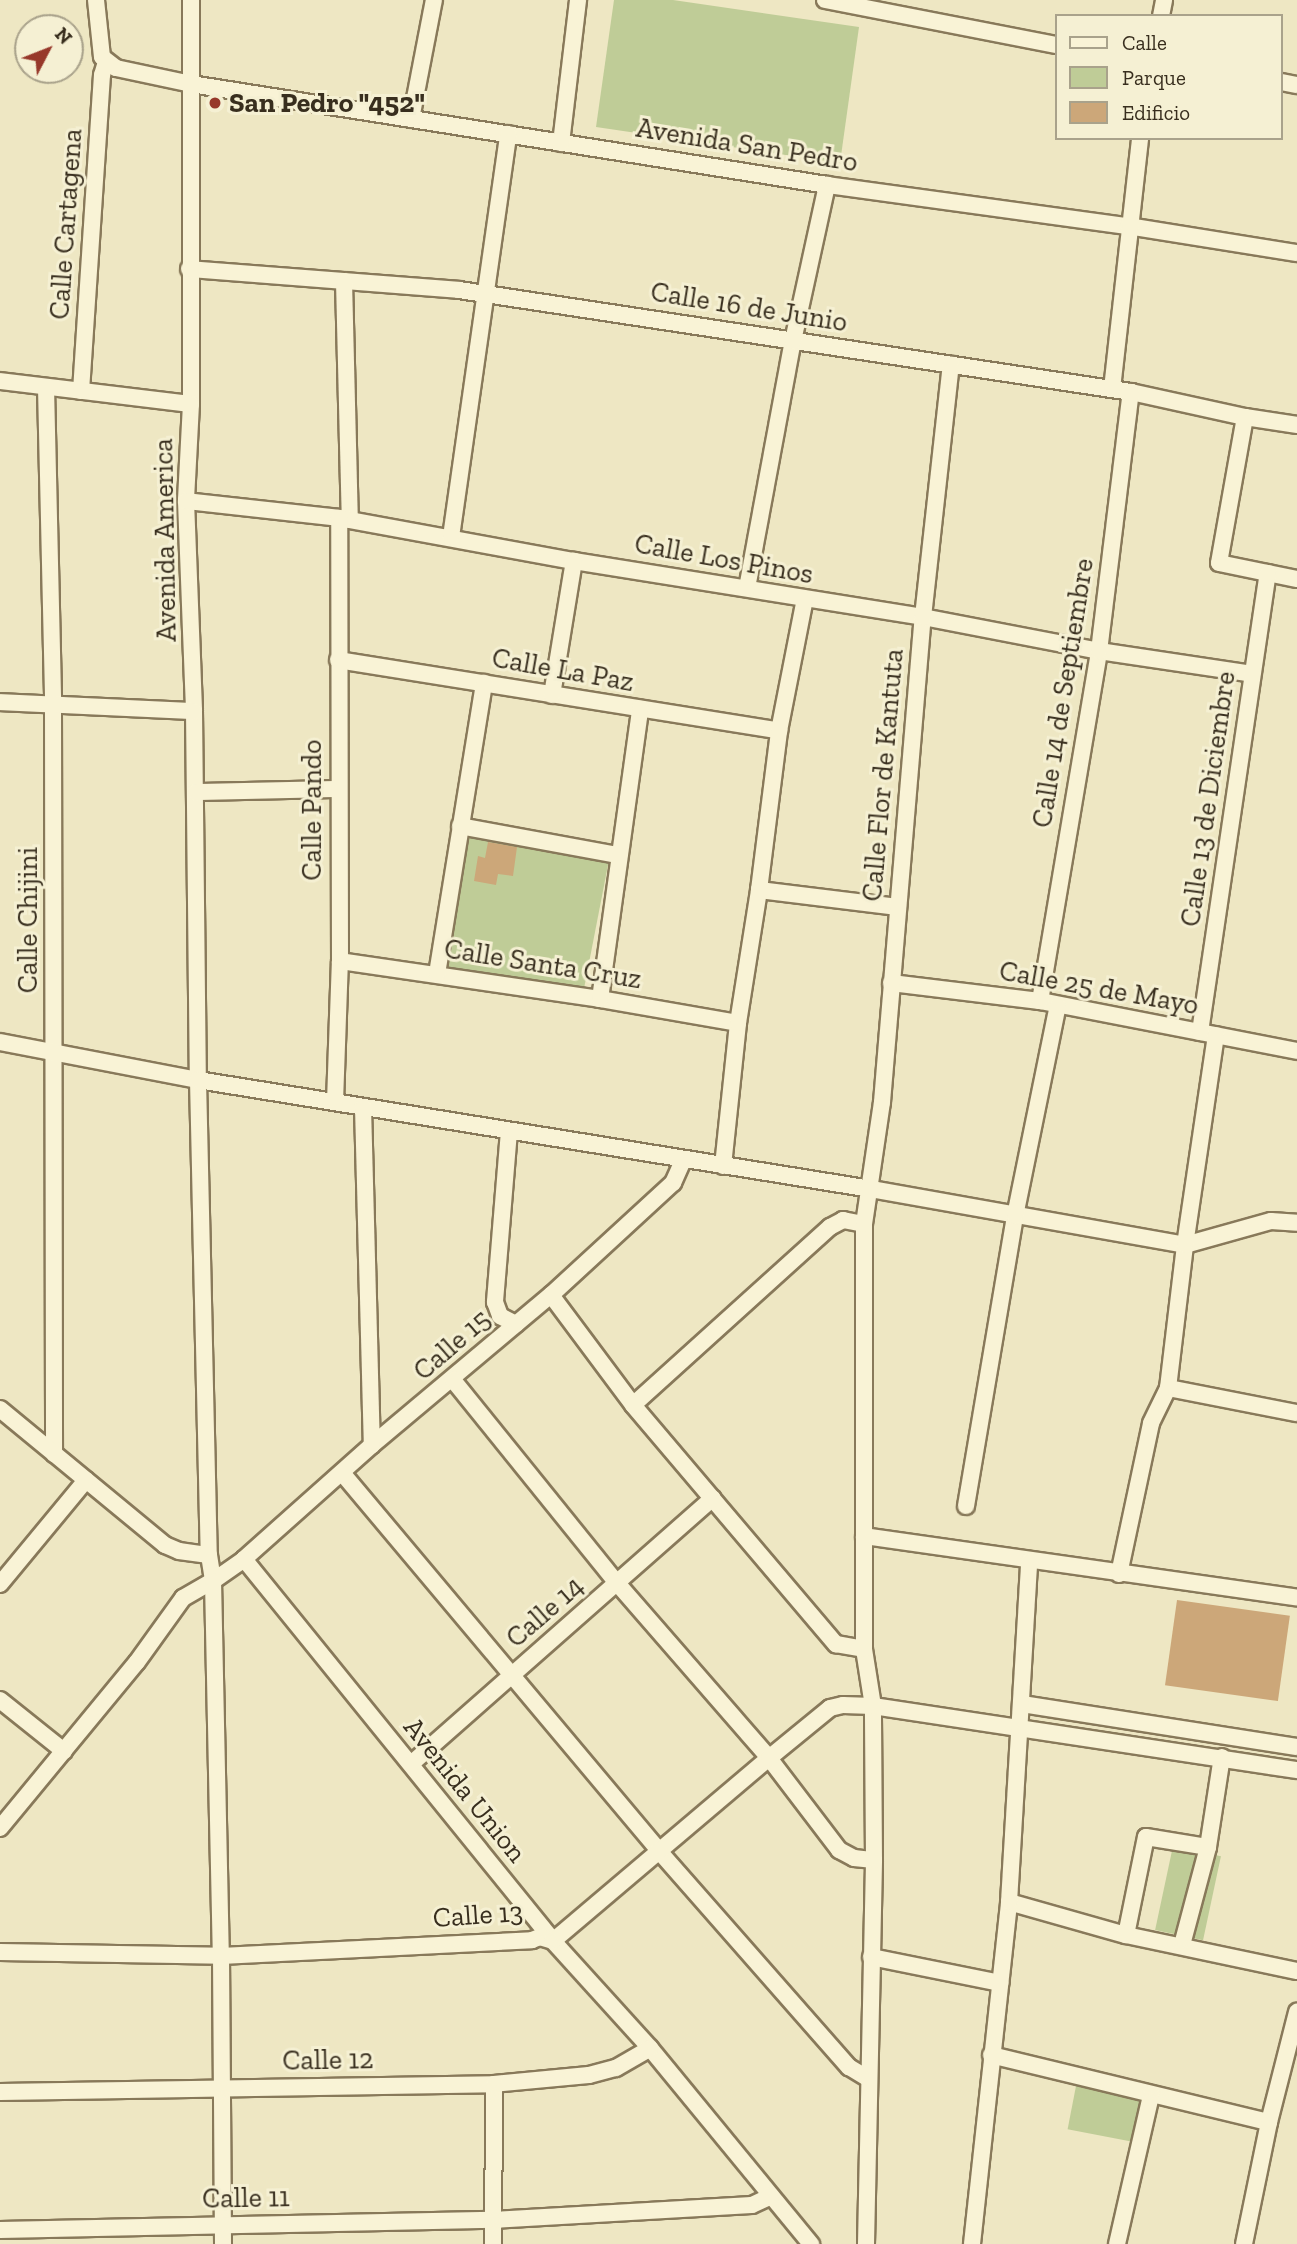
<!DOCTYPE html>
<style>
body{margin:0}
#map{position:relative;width:1297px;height:2244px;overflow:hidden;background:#eee7c3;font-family:"Zilla Slab",serif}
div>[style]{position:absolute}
.green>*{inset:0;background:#bfcc97;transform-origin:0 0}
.building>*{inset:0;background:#cca779;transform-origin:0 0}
.roads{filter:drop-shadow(2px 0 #88795a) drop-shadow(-2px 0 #88795a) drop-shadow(0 2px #88795a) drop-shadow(0 -2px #88795a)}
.minor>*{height:16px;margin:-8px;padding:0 8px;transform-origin:8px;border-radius:8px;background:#f9f3d6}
.dots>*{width:19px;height:19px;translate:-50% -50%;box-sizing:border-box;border:4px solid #f5f0d3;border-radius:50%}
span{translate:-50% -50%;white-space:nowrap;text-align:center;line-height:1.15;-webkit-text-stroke:6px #f5f0d3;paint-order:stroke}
.poi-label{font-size:28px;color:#382e1e;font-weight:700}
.left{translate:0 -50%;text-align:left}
.street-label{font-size:28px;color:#382e1e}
.legend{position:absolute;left:1055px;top:14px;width:228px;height:126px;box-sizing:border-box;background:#f5f0d3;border:2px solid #a9a28b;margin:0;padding:9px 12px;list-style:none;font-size:21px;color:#382e1e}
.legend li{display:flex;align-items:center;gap:14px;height:35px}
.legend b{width:35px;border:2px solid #a9a28b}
.north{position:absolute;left:14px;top:14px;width:70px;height:70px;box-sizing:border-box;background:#f5f0d3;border:2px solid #a9a28b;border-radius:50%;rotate:48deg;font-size:19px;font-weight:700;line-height:28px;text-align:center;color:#382e1e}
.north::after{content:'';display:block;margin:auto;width:24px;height:32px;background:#97382a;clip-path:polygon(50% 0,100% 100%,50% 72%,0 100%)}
</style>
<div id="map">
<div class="green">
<i style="clip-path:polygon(614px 0,673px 0,859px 27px,840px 163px,596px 127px)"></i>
<i style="left:469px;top:836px;width:142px;height:133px;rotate:11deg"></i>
<i style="left:1173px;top:1846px;width:49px;height:86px;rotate:12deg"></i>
<i style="left:1076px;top:2086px;width:82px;height:44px;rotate:11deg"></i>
</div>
<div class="building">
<i style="clip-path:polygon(488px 842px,517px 847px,513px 876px,498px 874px,496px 885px,474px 881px,478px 856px,485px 858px)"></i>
<i style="left:1177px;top:1600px;width:114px;height:86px;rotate:8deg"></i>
</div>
<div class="roads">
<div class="minor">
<i style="left:96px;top:0;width:57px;rotate:84deg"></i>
<i style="left:102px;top:57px;width:18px;rotate:38deg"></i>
<i style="left:116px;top:68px;width:77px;rotate:12deg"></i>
<i style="left:191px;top:84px;width:644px;rotate:9.02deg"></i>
<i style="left:827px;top:185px;width:304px;rotate:7.8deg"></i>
<i style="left:1128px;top:226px;width:171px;rotate:9.1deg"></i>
<i style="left:191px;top:0;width:404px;rotate:90deg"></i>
<i style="left:191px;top:404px;width:97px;rotate:93deg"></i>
<i style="left:186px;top:501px;width:210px;rotate:87.8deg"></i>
<i style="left:194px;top:711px;width:369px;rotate:89.4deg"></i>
<i style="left:198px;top:1080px;width:475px;rotate:88.7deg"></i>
<i style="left:209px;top:1555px;width:26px;rotate:81deg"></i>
<i style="left:213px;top:1581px;width:38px;rotate:-35deg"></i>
<i style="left:244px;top:1559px;width:171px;rotate:-41.7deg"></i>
<i style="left:372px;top:1445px;width:234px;rotate:-40deg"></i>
<i style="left:551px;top:1295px;width:166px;rotate:-42.6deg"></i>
<i style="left:673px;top:1183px;width:24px;rotate:-66deg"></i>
<i style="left:825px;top:0;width:236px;rotate:11deg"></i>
<i style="left:1161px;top:16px;width:16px;rotate:-79deg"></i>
<i style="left:1281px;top:82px;width:16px;rotate:11deg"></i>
<i style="left:411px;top:119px;width:121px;rotate:-79.1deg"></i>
<i style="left:561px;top:143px;width:144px;rotate:-83.2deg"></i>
<i style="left:189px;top:269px;width:271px;rotate:4.4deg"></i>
<i style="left:459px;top:290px;width:680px;rotate:8.63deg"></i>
<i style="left:1131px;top:392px;width:117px;rotate:12.4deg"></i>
<i style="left:1245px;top:417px;width:53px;rotate:8.7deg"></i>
<i style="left:344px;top:281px;width:239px;rotate:88.6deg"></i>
<i style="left:0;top:381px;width:192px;rotate:6.9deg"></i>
<i style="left:46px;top:387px;width:319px;rotate:88.7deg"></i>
<i style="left:53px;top:706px;width:748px;rotate:89.92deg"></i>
<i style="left:1112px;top:389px;width:253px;rotate:-83.6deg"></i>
<i style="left:81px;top:391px;width:317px;rotate:-86.2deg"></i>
<i style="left:102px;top:75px;width:14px;rotate:-73deg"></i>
<i style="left:1245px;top:417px;width:148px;rotate:100.1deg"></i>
<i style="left:1219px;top:563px;width:80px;rotate:11.6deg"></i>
<i style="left:186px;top:501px;width:154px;rotate:6.3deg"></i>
<i style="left:339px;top:518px;width:239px;rotate:10.4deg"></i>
<i style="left:574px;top:561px;width:353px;rotate:9.1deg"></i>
<i style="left:923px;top:617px;width:179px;rotate:10.9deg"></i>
<i style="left:1099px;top:651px;width:155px;rotate:8.5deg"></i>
<i style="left:451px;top:537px;width:407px;rotate:-81.9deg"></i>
<i style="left:747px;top:588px;width:251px;rotate:-79.5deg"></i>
<i style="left:793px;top:341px;width:160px;rotate:-77.7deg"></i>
<i style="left:338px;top:660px;width:447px;rotate:9.1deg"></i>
<i style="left:552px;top:695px;width:136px;rotate:-80.7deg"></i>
<i style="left:0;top:702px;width:194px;rotate:2.7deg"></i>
<i style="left:196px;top:792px;width:142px;rotate:-1.2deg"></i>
<i style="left:460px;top:826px;width:161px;rotate:10.4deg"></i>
<i style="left:759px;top:890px;width:140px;rotate:7deg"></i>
<i style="left:340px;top:961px;width:263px;rotate:8.3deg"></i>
<i style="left:600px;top:999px;width:140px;rotate:9.9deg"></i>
<i style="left:437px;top:974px;width:295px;rotate:-80.8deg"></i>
<i style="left:891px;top:983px;width:150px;rotate:6.9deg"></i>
<i style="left:1040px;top:1001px;width:262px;rotate:11deg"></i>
<i style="left:600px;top:999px;width:293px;rotate:-82.1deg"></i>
<i style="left:1040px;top:1001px;width:355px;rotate:-80.4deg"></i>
<i style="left:1099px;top:651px;width:261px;rotate:-83deg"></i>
<i style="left:1200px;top:1032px;width:464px;rotate:-81.6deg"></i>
<i style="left:0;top:1042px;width:202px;rotate:10.9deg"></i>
<i style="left:198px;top:1080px;width:682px;rotate:9.2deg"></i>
<i style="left:871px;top:1189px;width:319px;rotate:10.1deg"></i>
<i style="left:1185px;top:1245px;width:89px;rotate:-15.6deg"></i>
<i style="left:1271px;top:1221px;width:26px;rotate:4deg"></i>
<i style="left:335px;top:1102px;width:141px;rotate:-88deg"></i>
<i style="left:340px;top:961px;width:443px;rotate:-90.1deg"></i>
<i style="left:363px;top:1107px;width:338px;rotate:88.5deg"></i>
<i style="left:509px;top:1131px;width:172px;rotate:94.7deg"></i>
<i style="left:495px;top:1302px;width:15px;rotate:70deg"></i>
<i style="left:500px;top:1316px;width:18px;rotate:27deg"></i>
<i style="left:723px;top:1166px;width:144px;rotate:-84deg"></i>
<i style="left:738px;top:1023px;width:135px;rotate:-81deg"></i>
<i style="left:759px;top:890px;width:160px;rotate:-82.8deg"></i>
<i style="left:779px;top:731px;width:135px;rotate:-78.9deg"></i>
<i style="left:551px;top:1295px;width:137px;rotate:53.3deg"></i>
<i style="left:633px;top:1405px;width:314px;rotate:49.7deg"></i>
<i style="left:836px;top:1644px;width:28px;rotate:10deg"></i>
<i style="left:453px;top:1380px;width:261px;rotate:51.1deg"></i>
<i style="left:617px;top:1583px;width:232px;rotate:49deg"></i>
<i style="left:769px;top:1758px;width:116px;rotate:52.7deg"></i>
<i style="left:839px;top:1850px;width:17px;rotate:28deg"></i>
<i style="left:854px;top:1858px;width:20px;rotate:6deg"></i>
<i style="left:1168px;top:1388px;width:131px;rotate:11deg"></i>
<i style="left:633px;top:1405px;width:266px;rotate:-42.1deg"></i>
<i style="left:830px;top:1227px;width:15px;rotate:-28deg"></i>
<i style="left:843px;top:1220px;width:21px;rotate:11deg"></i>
<i style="left:0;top:1409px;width:214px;rotate:39.5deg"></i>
<i style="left:165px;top:1545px;width:15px;rotate:23deg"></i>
<i style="left:179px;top:1551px;width:30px;rotate:8deg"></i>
<i style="left:343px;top:1474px;width:492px;rotate:50deg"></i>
<i style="left:659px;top:1851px;width:288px;rotate:48.7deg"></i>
<i style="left:849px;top:2067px;width:23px;rotate:31deg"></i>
<i style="left:966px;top:1506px;width:294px;rotate:-80.4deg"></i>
<i style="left:1015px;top:1216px;width:215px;rotate:-78.5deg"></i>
<i style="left:864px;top:1536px;width:437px;rotate:8.1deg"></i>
<i style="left:244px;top:1559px;width:491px;rotate:51deg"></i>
<i style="left:553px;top:1941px;width:144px;rotate:47.8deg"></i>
<i style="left:650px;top:2048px;width:254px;rotate:50.6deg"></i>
<i style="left:1119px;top:1574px;width:154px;rotate:-78deg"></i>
<i style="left:1151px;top:1423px;width:39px;rotate:-64deg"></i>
<i style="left:1168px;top:1388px;width:144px;rotate:-83.2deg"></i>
<i style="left:1185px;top:1245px;width:212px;rotate:-81.6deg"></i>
<i style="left:0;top:1584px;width:135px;rotate:-50.4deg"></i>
<i style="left:0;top:1700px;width:82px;rotate:38.6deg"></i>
<i style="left:1022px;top:1704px;width:278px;rotate:8.9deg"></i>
<i style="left:411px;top:1764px;width:402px;rotate:-41.4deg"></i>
<i style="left:0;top:1828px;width:215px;rotate:-50.5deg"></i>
<i style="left:137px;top:1662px;width:79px;rotate:-54.3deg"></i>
<i style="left:183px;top:1598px;width:34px;rotate:-30deg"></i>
<i style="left:213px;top:1581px;width:375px;rotate:88.8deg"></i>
<i style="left:221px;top:1956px;width:288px;rotate:89.6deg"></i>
<i style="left:1009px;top:1902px;width:122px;rotate:15.8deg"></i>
<i style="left:1126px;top:1935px;width:175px;rotate:11.9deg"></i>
<i style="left:1126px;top:1935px;width:100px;rotate:-78.5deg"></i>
<i style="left:1146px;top:1837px;width:63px;rotate:9.2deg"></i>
<i style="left:1182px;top:1945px;width:101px;rotate:-75.1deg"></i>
<i style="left:1208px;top:1847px;width:91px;rotate:-81.2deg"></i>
<i style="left:0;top:1952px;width:221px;rotate:1deg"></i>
<i style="left:221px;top:1956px;width:311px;rotate:-2.9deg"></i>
<i style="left:532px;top:1940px;width:9px;rotate:-21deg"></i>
<i style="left:540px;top:1937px;width:14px;rotate:17deg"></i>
<i style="left:553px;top:1941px;width:283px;rotate:-40.3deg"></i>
<i style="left:769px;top:1758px;width:79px;rotate:-39.3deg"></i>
<i style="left:830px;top:1708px;width:13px;rotate:-13deg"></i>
<i style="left:843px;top:1705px;width:30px;rotate:2deg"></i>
<i style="left:873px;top:1706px;width:429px;rotate:8.6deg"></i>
<i style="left:871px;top:1957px;width:132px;rotate:11.4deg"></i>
<i style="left:991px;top:2055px;width:286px;rotate:13.6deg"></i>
<i style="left:0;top:2092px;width:494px;rotate:-0.9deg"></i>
<i style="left:494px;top:2084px;width:95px;rotate:-5.4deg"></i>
<i style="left:589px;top:2075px;width:28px;rotate:-15deg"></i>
<i style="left:616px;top:2068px;width:39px;rotate:-30deg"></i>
<i style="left:0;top:2230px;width:493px;rotate:-1.2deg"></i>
<i style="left:493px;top:2220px;width:259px;rotate:-3.3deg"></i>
<i style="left:752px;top:2205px;width:21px;rotate:-25deg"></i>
<i style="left:493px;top:2244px;width:160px;rotate:-89.6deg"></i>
<i style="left:866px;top:2244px;width:384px;rotate:-88.8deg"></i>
<i style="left:874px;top:1860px;width:154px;rotate:-90.4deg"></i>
<i style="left:873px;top:1706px;width:58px;rotate:-99deg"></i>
<i style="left:864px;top:1649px;width:425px;rotate:-90deg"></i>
<i style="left:864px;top:1224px;width:123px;rotate:-81.6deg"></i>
<i style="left:882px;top:1102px;width:487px;rotate:-85.2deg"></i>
<i style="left:923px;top:617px;width:254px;rotate:-83.7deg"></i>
<i style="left:972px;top:2244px;width:344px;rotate:-83.8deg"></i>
<i style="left:1009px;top:1902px;width:341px;rotate:-86.6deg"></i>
<i style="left:1117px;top:2244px;width:153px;rotate:-77.1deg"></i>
<i style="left:1244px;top:2244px;width:125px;rotate:-78.4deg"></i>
<i style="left:1269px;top:2122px;width:114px;rotate:-75.7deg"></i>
</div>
</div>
<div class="dots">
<i style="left:215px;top:103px;background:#97382a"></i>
</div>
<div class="poi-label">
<span class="left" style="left:229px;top:103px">San Pedro "452"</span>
</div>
<div class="street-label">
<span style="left:747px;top:145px;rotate:9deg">Avenida San Pedro</span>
<span style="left:66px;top:224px;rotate:-86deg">Calle Cartagena</span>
<span style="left:749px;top:307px;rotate:9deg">Calle 16 de Junio</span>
<span style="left:165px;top:540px;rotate:-91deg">Avenida America</span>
<span style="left:724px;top:559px;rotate:10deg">Calle Los Pinos</span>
<span style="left:563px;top:670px;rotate:10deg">Calle La Paz</span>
<span style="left:1063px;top:693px;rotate:-81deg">Calle 14 de Septiembre</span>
<span style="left:883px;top:775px;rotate:-85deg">Calle Flor de Kantuta</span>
<span style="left:1208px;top:799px;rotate:-82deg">Calle 13 de Diciembre</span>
<span style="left:312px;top:810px;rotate:-90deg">Calle Pando</span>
<span style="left:28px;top:920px;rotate:-90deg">Calle Chijini</span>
<span style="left:543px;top:964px;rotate:9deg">Calle Santa Cruz</span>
<span style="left:1099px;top:988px;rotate:10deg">Calle 25 de Mayo</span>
<span style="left:452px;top:1345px;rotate:-41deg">Calle 15</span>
<span style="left:545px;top:1612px;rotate:-41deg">Calle 14</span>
<span style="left:465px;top:1790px;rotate:51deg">Avenida Union</span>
<span style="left:478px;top:1915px;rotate:-4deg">Calle 13</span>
<span style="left:328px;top:2060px;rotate:-1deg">Calle 12</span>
<span style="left:246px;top:2198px;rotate:-1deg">Calle 11</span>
</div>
<ul class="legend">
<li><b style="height:9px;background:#f9f3d6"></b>Calle</li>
<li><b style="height:19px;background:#bfcc97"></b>Parque</li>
<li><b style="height:19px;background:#cca779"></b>Edificio</li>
</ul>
<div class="north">N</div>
</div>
